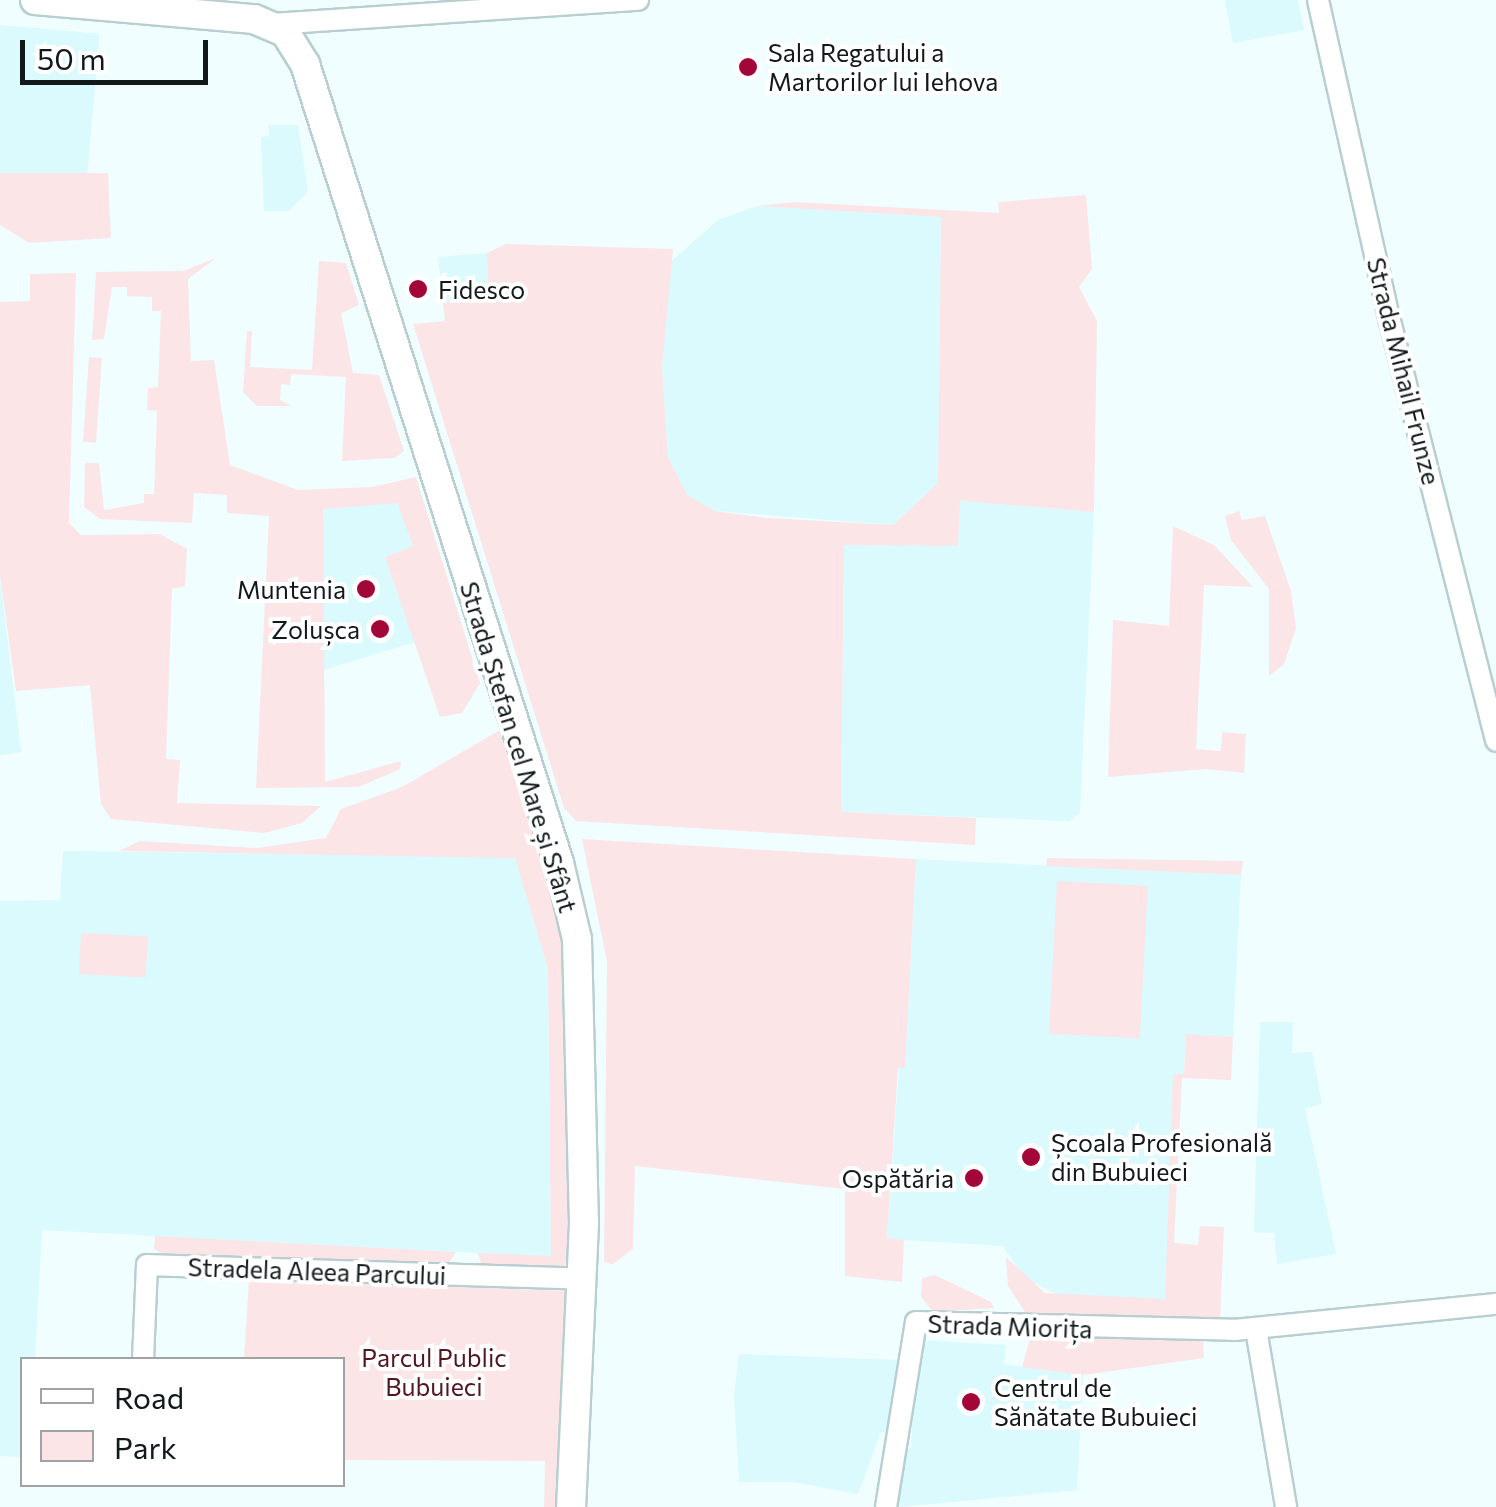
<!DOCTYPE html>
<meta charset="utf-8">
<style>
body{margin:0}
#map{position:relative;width:1496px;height:1507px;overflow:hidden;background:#f0feff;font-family:Commissioner,sans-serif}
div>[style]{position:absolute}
.built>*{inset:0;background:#dafafd;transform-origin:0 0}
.green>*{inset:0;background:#fbe5e7;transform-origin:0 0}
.roads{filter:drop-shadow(2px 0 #b8ced0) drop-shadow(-2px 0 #b8ced0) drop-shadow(0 2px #b8ced0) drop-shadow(0 -2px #b8ced0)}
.street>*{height:20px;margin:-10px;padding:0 10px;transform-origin:10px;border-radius:10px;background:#fff}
.secondary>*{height:28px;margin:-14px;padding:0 14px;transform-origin:14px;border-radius:14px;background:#fff}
.dots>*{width:28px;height:28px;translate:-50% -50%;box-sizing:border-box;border:5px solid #fff;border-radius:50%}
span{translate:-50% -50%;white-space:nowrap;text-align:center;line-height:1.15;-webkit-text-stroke:8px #fff;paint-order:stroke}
.poi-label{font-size:25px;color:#11191a}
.left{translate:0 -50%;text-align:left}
.right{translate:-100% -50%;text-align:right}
.street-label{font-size:25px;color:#11191a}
.park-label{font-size:25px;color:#521621}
.legend{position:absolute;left:20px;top:1357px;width:325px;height:130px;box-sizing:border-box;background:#fff;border:2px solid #a0a3a3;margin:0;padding:12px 18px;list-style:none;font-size:30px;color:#11191a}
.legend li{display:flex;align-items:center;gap:20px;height:50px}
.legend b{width:50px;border:2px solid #a0a3a3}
.scale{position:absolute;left:20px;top:40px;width:188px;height:45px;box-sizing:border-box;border:5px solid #11191a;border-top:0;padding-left:12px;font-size:30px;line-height:35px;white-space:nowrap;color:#11191a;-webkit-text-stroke:8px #fff;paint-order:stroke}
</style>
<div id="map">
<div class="built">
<i style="clip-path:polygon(1225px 0,1298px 0,1304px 30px,1233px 43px)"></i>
<i style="left:0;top:25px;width:100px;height:148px;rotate:5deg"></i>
<i style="clip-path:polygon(268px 125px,298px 125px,308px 192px,288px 211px,264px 211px,261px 137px,269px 136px)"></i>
<i style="clip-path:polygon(757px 206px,941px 217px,938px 483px,893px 525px,715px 511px,687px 496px,668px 457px,662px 367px,666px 266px,718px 220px)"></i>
<i style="clip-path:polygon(487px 253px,488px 294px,443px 303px,438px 257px)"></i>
<i style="clip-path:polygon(959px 501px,1094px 512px,1080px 813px,1070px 821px,841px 812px,844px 544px,958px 546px)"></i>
<i style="clip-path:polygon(397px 502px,413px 546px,385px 557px,415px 642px,320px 671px,323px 509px)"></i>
<i style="clip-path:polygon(0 577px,21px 752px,0 755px)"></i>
<i style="clip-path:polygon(63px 851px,515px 857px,548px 969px,551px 1257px,42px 1230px,35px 1359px,22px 1360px,22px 1457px,0 1456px,0 901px,60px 900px)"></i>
<i style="clip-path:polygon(916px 859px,1241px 875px,1233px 1037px,1186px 1035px,1184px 1074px,1173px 1075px,1166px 1299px,1065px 1298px,1023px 1277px,1003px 1246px,887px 1239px,899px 1067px,905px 1067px)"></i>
<i style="clip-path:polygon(1260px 1022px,1293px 1022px,1292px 1053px,1312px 1052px,1322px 1104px,1305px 1108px,1336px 1254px,1277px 1264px,1274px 1233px,1254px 1232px)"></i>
<i style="clip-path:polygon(917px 1340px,1006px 1345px,1004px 1364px,1083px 1375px,1077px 1490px,900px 1507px,895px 1495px,903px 1452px,911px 1448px)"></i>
<i style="clip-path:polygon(739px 1354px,898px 1360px,890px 1432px,881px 1432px,858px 1494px,793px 1482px,739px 1482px,734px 1396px)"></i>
</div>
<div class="green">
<i style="clip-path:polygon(0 173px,108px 173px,111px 238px,29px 243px,0 225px)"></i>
<i style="clip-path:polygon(1086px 195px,1092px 269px,1079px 287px,1097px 321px,1094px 512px,960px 501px,958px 546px,844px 545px,841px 812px,976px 818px,975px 845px,576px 821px,564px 808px,413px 324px,445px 321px,443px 303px,488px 294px,487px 253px,506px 244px,673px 249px,662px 367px,668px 457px,687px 495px,715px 511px,768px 518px,893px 525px,938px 483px,941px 217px,757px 206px,794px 202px,999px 213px,998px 202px)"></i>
<i style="clip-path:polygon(216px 258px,188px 279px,191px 361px,214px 360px,230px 465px,298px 490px,372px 487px,416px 477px,480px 683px,462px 713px,440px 717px,385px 557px,413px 546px,397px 503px,323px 509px,325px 782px,401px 761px,400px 769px,359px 787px,256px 788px,269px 516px,227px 513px,227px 495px,194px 493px,192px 523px,100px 519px,84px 507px,85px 463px,99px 463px,104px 510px,144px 503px,144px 494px,154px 494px,157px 411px,147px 410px,148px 388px,158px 387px,161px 311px,152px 311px,152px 297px,127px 296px,127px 287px,112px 287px,104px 339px,92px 340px,96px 272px,183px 271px)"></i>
<i style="clip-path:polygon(319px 261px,346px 263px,359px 305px,341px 313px,353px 373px,379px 375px,404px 451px,395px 458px,342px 461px,346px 377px,291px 374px,290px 385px,281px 384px,280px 400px,292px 406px,257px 406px,243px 392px,247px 331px,252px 331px,250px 367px,312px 370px)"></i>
<i style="clip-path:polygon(76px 273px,69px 523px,81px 535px,160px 534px,187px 549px,185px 586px,172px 589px,166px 759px,180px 760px,177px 803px,321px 806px,302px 823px,264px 833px,111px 819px,101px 804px,90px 685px,16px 691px,0 576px,0 302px,30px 301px,30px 274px)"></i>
<i style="left:89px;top:357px;width:13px;height:85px;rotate:4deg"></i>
<i style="clip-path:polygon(1239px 511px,1242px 520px,1265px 516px,1291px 591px,1296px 628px,1284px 664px,1269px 676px,1269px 589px,1231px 540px,1225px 516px)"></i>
<i style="clip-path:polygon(1173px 526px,1214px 545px,1253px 587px,1204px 585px,1196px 749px,1221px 751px,1222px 732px,1246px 734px,1244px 773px,1206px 769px,1108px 777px,1113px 620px,1169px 626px)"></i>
<i style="clip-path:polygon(500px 730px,554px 896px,568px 990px,567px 1257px,564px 1268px,550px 1272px,483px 1270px,478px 1253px,551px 1256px,548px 969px,515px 858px,119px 851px,140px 841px,257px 848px,326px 838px,341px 809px,402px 787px)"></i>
<i style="clip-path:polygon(582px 839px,916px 859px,905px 1068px,898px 1068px,887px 1238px,904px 1240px,902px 1282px,845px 1276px,845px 1189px,635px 1166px,633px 1249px,613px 1264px,604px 1262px,607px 962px)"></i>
<i style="clip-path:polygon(1047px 858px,1243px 861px,1241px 875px,1046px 866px)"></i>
<i style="left:1057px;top:881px;width:91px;height:153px;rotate:3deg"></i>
<i style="left:81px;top:933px;width:67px;height:41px;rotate:3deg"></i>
<i style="clip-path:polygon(1186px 1034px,1233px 1037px,1231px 1080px,1182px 1078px,1174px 1243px,1198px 1245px,1200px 1226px,1224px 1227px,1220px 1322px,1029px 1318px,1008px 1286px,1006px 1257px,1045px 1293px,1165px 1299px,1173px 1074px,1184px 1074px)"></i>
<i style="clip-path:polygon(155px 1236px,456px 1252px,445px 1269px,170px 1258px,154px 1249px)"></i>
<i style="clip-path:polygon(935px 1275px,991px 1302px,994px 1308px,933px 1312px,921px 1297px,922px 1278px)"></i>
<i style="clip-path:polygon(249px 1279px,569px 1291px,559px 1507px,544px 1507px,545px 1461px,343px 1460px,342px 1360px,244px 1360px)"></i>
<i style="clip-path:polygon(1031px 1335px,1203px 1338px,1204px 1358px,1083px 1375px,1022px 1367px)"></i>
</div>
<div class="roads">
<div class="street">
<i style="left:1318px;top:0;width:329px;rotate:77.4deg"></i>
<i style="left:1390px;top:321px;width:433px;rotate:75.8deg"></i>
<i style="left:272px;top:24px;width:367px;rotate:-3.8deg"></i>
<i style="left:1256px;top:1329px;width:181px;rotate:80.4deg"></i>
<i style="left:143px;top:1360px;width:95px;rotate:-87.6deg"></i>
<i style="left:147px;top:1265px;width:435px;rotate:1.8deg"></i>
<i style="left:886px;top:1507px;width:187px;rotate:-80.8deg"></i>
<i style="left:916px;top:1322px;width:318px;rotate:1.4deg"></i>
<i style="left:1234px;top:1330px;width:263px;rotate:-5.7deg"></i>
</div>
<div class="secondary">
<i style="left:35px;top:0;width:220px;rotate:5deg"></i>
<i style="left:254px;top:19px;width:34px;rotate:23deg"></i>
<i style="left:285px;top:32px;width:38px;rotate:58deg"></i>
<i style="left:305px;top:64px;width:838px;rotate:72.36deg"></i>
<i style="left:559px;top:863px;width:78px;rotate:76.7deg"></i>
<i style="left:577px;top:939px;width:284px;rotate:88.6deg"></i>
<i style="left:584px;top:1223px;width:284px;rotate:92.6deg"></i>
</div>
</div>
<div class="dots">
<i style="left:748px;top:67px;background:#a30739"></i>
<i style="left:418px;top:289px;background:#a30739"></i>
<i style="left:366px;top:589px;background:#a30739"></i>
<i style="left:380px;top:629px;background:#a30739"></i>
<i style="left:1031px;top:1157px;background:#a30739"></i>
<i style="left:974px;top:1178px;background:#a30739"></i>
<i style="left:971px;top:1402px;background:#a30739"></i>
</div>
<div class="poi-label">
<span class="left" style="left:768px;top:67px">Sala Regatului a<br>Martorilor lui Iehova</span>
<span class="left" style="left:438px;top:289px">Fidesco</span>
<span class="right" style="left:346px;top:589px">Muntenia</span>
<span class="right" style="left:360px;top:629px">Zolușca</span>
<span class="left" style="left:1051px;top:1157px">Școala Profesională<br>din Bubuieci</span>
<span class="right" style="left:954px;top:1178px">Ospătăria</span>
<span class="left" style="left:994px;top:1402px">Centrul de<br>Sănătate Bubuieci</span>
</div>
<div class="street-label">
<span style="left:1404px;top:371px;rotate:76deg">Strada Mihail Frunze</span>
<span style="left:519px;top:747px;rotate:73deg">Strada Ștefan cel Mare și Sfânt</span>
<span style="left:317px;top:1271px;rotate:2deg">Stradela Aleea Parcului</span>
<span style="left:1010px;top:1326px;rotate:2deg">Strada Miorița</span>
</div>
<div class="park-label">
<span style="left:434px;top:1372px">Parcul Public<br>Bubuieci</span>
</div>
<ul class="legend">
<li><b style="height:12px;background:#fff"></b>Road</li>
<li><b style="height:28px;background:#fbe5e7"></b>Park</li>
</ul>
<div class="scale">50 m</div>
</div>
